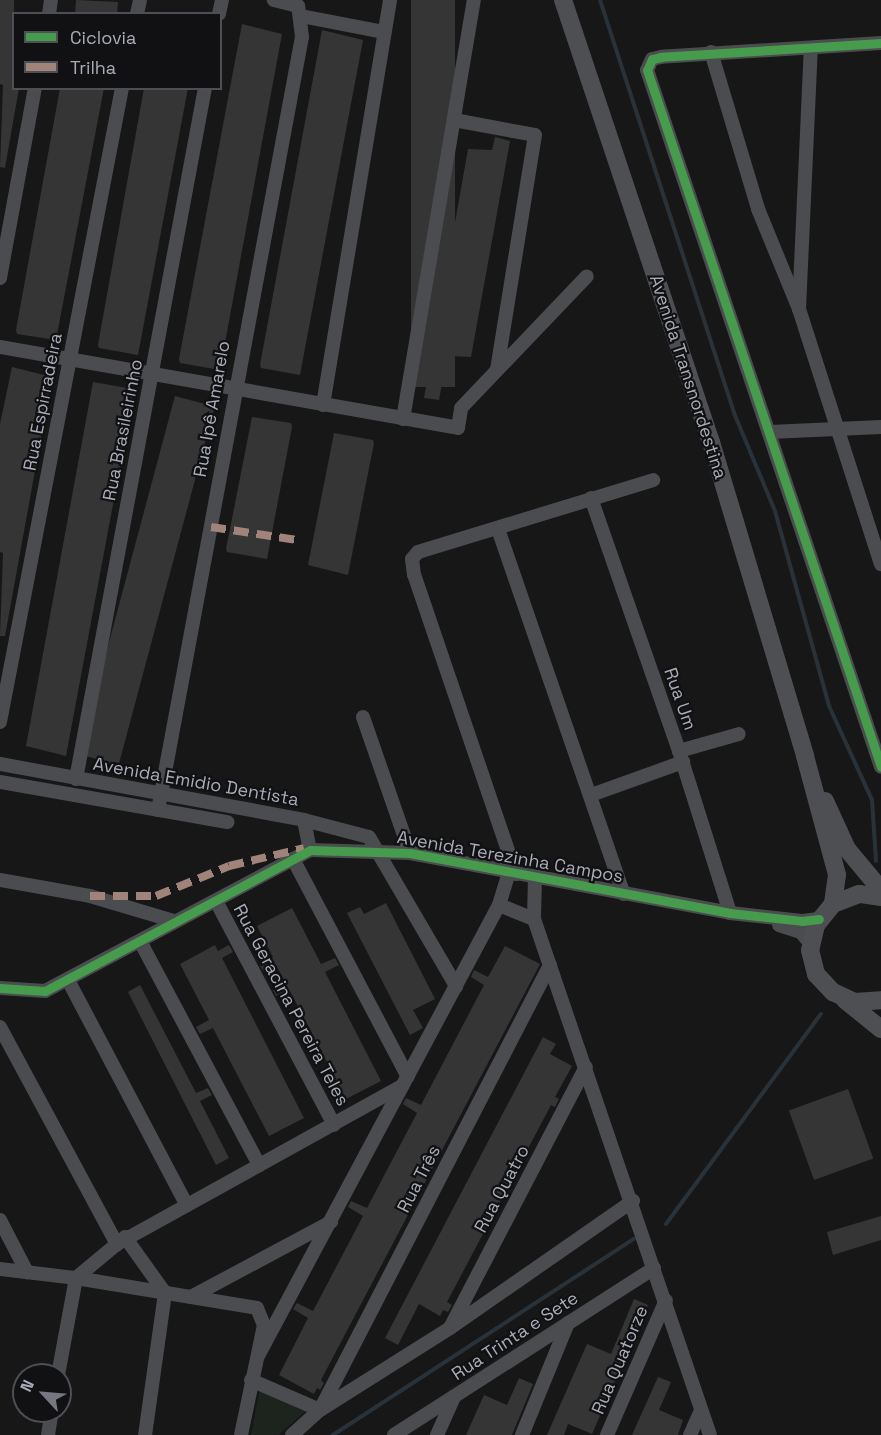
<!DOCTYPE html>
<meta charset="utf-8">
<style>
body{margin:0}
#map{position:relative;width:881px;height:1435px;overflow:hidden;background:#171717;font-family:"Space Grotesk",sans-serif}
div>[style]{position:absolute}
.green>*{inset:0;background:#1d241e}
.stream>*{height:4px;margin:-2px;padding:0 2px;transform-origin:2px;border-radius:2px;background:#2a3239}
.building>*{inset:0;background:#353536;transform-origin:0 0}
.minor>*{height:14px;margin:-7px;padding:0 7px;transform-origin:7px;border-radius:7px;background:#4b4c50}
.major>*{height:18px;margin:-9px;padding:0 9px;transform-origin:9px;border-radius:9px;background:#4d4f52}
.quiet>*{height:8px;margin-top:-4px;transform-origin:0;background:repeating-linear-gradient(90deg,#a18479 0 15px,transparent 0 23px)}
.cycleway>*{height:9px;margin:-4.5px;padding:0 4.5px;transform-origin:4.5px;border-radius:4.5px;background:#469c4c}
span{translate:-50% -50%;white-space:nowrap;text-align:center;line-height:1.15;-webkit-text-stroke:4.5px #111113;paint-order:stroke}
.street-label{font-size:18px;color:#a8adb8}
.legend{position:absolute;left:12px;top:12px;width:210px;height:78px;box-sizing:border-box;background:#111113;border:2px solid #4d4f55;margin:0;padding:8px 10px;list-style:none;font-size:18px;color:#a8adb8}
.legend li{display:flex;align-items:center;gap:12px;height:30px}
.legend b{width:30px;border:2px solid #4d4f55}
.north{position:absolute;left:12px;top:1363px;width:60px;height:60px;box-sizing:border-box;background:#111113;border:2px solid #4d4f55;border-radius:50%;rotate:296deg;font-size:16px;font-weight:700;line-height:24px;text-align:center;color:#a8adb8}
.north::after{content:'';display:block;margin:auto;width:21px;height:27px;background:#757880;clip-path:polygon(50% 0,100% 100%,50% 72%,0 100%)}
</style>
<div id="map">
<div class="green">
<i style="clip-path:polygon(260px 1389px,306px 1411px,278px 1435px,251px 1435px)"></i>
</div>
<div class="stream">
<i style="left:600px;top:0;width:434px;rotate:72deg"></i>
<i style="left:734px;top:413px;width:106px;rotate:67.3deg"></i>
<i style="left:775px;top:511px;width:202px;rotate:74.5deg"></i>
<i style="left:829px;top:706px;width:103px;rotate:65.4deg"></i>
<i style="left:872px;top:800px;width:61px;rotate:86.2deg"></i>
<i style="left:666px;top:1224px;width:261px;rotate:-53.6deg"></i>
<i style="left:333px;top:1435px;width:359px;rotate:-33.1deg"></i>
</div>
<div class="building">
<i style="clip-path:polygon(0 0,14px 0,14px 88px,19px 88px,5px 168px,0 167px,3px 85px,0 84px)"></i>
<i style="clip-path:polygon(76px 0,118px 2px,117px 14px,75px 14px)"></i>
<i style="left:411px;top:0;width:44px;height:387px"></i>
<i style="clip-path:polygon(242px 24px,282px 34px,220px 370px,180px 363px,179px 359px)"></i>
<i style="clip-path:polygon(322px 30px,363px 40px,300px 375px,261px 368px,260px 365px)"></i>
<i style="clip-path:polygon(60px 88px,104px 88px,56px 340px,17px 334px,16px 330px)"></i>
<i style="clip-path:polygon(144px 88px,188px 88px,138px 355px,99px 348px,98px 345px)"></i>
<i style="clip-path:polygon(495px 137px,510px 141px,471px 357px,447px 356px,439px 400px,424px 398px,468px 149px,492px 150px)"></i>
<i style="clip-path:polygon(12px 367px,52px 377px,5px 636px,0 636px,3px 553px,0 552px,0 424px)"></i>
<i style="clip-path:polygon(93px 382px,133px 389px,134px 392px,66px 756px,26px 746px)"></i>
<i style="left:175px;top:396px;width:41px;height:371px;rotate:15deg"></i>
<i style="clip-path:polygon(252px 417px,291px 423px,292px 427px,267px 559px,227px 552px,226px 549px)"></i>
<i style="clip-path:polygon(334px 433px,373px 440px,374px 443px,348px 575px,308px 565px)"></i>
<i style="clip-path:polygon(386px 903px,435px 999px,413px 1010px,423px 1028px,410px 1035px,347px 913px,360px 907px,364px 914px)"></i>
<i style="clip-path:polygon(292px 908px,321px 964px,335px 958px,339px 965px,325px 972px,381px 1081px,346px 1099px,290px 991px,276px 996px,273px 990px,286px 983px,276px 965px,264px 972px,260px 966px,273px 957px,257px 926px)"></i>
<i style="clip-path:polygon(215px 945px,218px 951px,229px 945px,233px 952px,222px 958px,304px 1118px,269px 1136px,213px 1028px,200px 1034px,196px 1027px,209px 1020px,180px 964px)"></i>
<i style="clip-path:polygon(505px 946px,540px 964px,321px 1380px,324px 1383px,320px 1390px,317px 1388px,314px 1394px,279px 1375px,308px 1318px,293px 1309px,297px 1303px,313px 1311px,363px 1216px,348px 1207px,351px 1201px,367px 1208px,417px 1113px,403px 1104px,406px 1098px,421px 1105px,484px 985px,471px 977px,474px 970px,488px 977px)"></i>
<i style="clip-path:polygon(140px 985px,196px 1093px,208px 1088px,212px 1095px,200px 1101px,229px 1158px,216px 1165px,128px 992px)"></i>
<i style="clip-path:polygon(543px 1037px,556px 1044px,550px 1054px,572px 1066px,555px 1097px,559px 1099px,555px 1107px,551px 1105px,447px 1302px,452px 1305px,448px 1312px,443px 1310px,440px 1316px,419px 1304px,398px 1345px,385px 1338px)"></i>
<i style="left:848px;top:1089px;width:74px;height:63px;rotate:70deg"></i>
<i style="clip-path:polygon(881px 1216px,881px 1240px,833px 1255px,827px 1232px)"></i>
<i style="clip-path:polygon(634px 1299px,648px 1305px,592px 1434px,568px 1424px,564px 1435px,547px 1435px,587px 1344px,611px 1354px)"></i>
<i style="clip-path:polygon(658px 1377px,671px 1382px,659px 1410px,683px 1420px,678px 1435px,632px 1435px)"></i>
<i style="clip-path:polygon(519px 1378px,533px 1384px,512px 1435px,466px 1435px,484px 1395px,507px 1405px)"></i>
</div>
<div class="minor">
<i style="left:49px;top:14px;width:14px;rotate:-82deg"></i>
<i style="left:137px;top:14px;width:14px;rotate:-78deg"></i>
<i style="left:219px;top:14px;width:14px;rotate:-78deg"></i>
<i style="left:301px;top:16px;width:85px;rotate:10.9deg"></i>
<i style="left:881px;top:43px;width:220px;rotate:176.4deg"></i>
<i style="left:661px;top:57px;width:9px;rotate:167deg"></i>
<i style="left:652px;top:59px;width:12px;rotate:114deg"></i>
<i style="left:647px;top:70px;width:735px;rotate:71.44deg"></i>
<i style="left:711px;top:52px;width:164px;rotate:73.3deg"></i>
<i style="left:758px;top:209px;width:108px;rotate:67.7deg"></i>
<i style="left:799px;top:309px;width:268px;rotate:72.2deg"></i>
<i style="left:454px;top:120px;width:82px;rotate:10.5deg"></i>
<i style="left:535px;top:135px;width:237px;rotate:99.2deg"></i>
<i style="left:0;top:278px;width:193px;rotate:-79.6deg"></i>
<i style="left:799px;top:309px;width:261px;rotate:-87.4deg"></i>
<i style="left:0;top:347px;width:465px;rotate:10deg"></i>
<i style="left:458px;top:428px;width:20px;rotate:-81deg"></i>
<i style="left:461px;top:408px;width:182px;rotate:-46.3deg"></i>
<i style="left:323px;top:405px;width:411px;rotate:-80.6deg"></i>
<i style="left:403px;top:419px;width:425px;rotate:-80.4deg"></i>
<i style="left:770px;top:432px;width:111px;rotate:-2.6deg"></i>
<i style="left:591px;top:498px;width:268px;rotate:70.8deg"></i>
<i style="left:679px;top:751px;width:170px;rotate:72.5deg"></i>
<i style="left:498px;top:529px;width:386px;rotate:71deg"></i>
<i style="left:363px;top:717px;width:144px;rotate:70.9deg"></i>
<i style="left:0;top:722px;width:646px;rotate:-79.11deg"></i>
<i style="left:679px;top:751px;width:62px;rotate:-15.8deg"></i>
<i style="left:0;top:764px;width:309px;rotate:10.4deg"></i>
<i style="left:304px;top:820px;width:67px;rotate:14.7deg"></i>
<i style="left:369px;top:837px;width:173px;rotate:59.7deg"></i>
<i style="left:76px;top:779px;width:703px;rotate:-79.43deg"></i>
<i style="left:0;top:782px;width:231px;rotate:10deg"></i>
<i style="left:591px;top:795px;width:98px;rotate:-19.7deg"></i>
<i style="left:158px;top:810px;width:786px;rotate:-79.45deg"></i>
<i style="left:302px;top:37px;width:31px;rotate:-97deg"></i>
<i style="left:298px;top:6px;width:25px;rotate:-166deg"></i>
<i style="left:304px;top:820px;width:31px;rotate:79deg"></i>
<i style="left:293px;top:859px;width:246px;rotate:62.2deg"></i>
<i style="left:516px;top:874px;width:316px;rotate:-108.8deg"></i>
<i style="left:414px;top:575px;width:16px;rotate:-97deg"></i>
<i style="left:412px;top:559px;width:9px;rotate:-49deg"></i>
<i style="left:418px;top:552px;width:246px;rotate:-17deg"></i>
<i style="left:535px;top:877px;width:42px;rotate:91.4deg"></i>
<i style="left:534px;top:919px;width:545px;rotate:71.17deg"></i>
<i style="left:0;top:880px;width:91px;rotate:10.1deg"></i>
<i style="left:90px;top:896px;width:88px;rotate:16.6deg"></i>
<i style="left:216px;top:901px;width:253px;rotate:62.2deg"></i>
<i style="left:499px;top:905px;width:38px;rotate:22deg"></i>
<i style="left:779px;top:925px;width:23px;rotate:18deg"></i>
<i style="left:801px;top:932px;width:14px;rotate:51deg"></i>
<i style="left:140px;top:941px;width:254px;rotate:62deg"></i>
<i style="left:68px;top:980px;width:253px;rotate:62.2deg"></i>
<i style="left:0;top:988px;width:45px;rotate:3.8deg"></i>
<i style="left:45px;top:991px;width:300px;rotate:-28deg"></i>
<i style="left:310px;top:850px;width:100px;rotate:1.7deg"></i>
<i style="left:410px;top:853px;width:326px;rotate:10.6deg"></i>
<i style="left:730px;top:913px;width:72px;rotate:6.3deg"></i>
<i style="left:802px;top:921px;width:17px;rotate:-7deg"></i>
<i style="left:0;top:1027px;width:247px;rotate:61.7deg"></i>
<i style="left:0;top:1220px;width:59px;rotate:62.6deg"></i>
<i style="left:125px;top:1237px;width:69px;rotate:54.5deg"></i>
<i style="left:165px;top:1293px;width:143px;rotate:98deg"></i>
<i style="left:0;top:1269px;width:77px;rotate:6.8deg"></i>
<i style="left:76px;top:1278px;width:183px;rotate:9.4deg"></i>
<i style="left:257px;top:1308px;width:18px;rotate:68deg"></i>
<i style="left:264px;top:1325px;width:112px;rotate:101.8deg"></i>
<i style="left:191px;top:1297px;width:159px;rotate:-28.2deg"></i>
<i style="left:451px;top:1326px;width:292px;rotate:-62.5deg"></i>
<i style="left:258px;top:1356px;width:511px;rotate:-61.88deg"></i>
<i style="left:499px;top:905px;width:34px;rotate:-73deg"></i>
<i style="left:58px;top:1375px;width:99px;rotate:-79.5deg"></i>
<i style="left:76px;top:1278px;width:53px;rotate:-39.7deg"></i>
<i style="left:117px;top:1244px;width:326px;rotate:-29deg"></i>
<i style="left:251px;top:1380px;width:75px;rotate:23.5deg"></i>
<i style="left:320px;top:1410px;width:501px;rotate:-62.67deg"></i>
<i style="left:48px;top:1435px;width:24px;rotate:-81deg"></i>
<i style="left:292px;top:1435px;width:38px;rotate:-42deg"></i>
<i style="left:320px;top:1410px;width:154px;rotate:-32.2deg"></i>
<i style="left:450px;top:1328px;width:223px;rotate:-34.8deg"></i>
<i style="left:394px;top:1435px;width:309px;rotate:-32.7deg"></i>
<i style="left:437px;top:1435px;width:42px;rotate:-65.9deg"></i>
<i style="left:522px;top:1435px;width:121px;rotate:-67.7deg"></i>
<i style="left:607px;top:1435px;width:147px;rotate:-66.4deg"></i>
<i style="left:690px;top:1435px;width:27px;rotate:-66deg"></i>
</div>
<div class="major">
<i style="left:563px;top:0;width:466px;rotate:71.5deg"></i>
<i style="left:711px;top:442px;width:328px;rotate:73.3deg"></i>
<i style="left:805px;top:756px;width:123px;rotate:74.9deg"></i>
<i style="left:837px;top:875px;width:29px;rotate:98deg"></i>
<i style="left:825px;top:801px;width:53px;rotate:65.4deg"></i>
<i style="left:847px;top:849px;width:53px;rotate:50.3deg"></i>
<i style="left:881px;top:897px;width:22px;rotate:-172deg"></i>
<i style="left:859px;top:894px;width:28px;rotate:159deg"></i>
<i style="left:833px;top:904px;width:27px;rotate:129deg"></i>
<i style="left:816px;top:925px;width:26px;rotate:103deg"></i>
<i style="left:810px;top:950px;width:25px;rotate:76deg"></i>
<i style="left:816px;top:974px;width:25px;rotate:47deg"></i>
<i style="left:833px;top:992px;width:23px;rotate:25deg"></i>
<i style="left:854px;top:1002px;width:27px;rotate:-4deg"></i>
<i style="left:845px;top:1000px;width:46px;rotate:38.9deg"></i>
</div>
<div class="quiet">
<i style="left:211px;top:527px;width:87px;rotate:8.6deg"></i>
<i style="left:90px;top:896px;width:66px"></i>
<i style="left:156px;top:896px;width:79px;rotate:-22.3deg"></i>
<i style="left:229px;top:866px;width:77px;rotate:-13.5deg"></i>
</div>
<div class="cycleway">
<i style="left:881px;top:43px;width:220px;rotate:176.4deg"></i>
<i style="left:661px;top:57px;width:9px;rotate:167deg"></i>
<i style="left:652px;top:59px;width:12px;rotate:114deg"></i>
<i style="left:647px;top:70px;width:735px;rotate:71.44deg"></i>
<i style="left:0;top:988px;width:45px;rotate:3.8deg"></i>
<i style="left:45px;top:991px;width:300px;rotate:-28deg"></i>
<i style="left:310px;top:850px;width:100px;rotate:1.7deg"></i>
<i style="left:410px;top:853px;width:326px;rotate:10.6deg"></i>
<i style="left:730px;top:913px;width:72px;rotate:6.3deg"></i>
<i style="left:802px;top:921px;width:17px;rotate:-7deg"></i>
</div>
<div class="street-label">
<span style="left:688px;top:377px;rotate:72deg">Avenida Transnordestina</span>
<span style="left:43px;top:402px;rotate:-79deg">Rua Espirradeira</span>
<span style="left:212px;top:409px;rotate:-80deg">Rua Ipê Amarelo</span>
<span style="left:123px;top:430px;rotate:-79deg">Rua Brasileirinho</span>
<span style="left:680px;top:699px;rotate:71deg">Rua Um</span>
<span style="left:196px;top:782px;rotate:10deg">Avenida Emidio Dentista</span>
<span style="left:510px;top:857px;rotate:10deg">Avenida Terezinha Campos</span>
<span style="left:291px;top:1005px;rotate:62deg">Rua Geracina Pereira Teles</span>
<span style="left:419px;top:1179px;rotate:-63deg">Rua Três</span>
<span style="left:502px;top:1189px;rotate:-62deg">Rua Quatro</span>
<span style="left:515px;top:1336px;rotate:-33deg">Rua Trinta e Sete</span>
<span style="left:620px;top:1360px;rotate:-67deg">Rua Quatorze</span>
</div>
<ul class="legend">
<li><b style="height:8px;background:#469c4c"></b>Ciclovia</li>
<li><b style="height:8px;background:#a18479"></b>Trilha</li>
</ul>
<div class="north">N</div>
</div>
